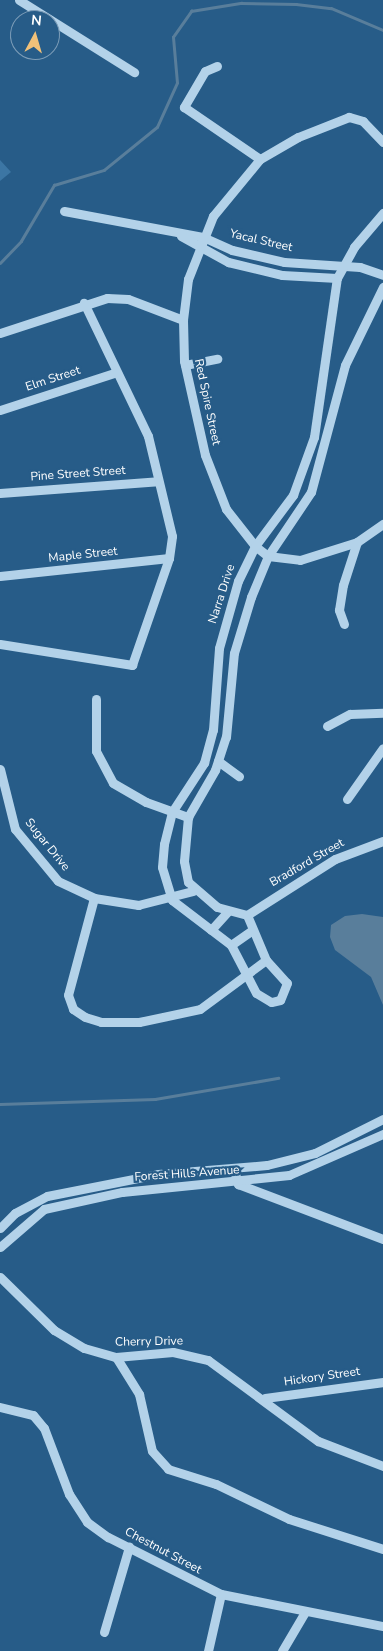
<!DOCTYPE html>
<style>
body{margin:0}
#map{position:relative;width:383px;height:1651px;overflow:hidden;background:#275c88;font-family:"Nunito Sans",sans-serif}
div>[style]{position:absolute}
.green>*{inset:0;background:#3c76a4}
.water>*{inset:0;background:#597e9b}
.stream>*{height:2.5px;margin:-1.25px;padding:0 1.25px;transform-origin:1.25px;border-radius:1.25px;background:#597e9b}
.minor>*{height:9px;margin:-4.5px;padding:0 4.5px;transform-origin:4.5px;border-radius:4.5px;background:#b3d2e9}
span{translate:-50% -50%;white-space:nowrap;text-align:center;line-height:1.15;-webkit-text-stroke:4.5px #275c88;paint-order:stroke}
.street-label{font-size:12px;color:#fff}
.north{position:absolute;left:10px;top:10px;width:50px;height:50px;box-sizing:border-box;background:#275c88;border:1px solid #7d9db8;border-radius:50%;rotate:6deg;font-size:14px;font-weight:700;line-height:20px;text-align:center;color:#fff}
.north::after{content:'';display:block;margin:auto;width:18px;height:22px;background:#f1c179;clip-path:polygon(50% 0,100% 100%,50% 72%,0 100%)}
</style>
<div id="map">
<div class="green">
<i style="clip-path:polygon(0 160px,11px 172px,0 181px)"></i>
</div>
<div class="water">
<i style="clip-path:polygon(362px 914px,383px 917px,383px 1005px,371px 977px,335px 950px,330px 937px,331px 925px,345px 916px)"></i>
</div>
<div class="stream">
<i style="left:0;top:263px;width:30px;rotate:-46deg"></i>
<i style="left:21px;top:241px;width:65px;rotate:-59.5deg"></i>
<i style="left:54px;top:185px;width:52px;rotate:-16.7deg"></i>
<i style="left:104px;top:170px;width:68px;rotate:-39.1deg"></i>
<i style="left:157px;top:127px;width:48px;rotate:-65.6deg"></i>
<i style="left:177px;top:83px;width:46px;rotate:-95deg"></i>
<i style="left:173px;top:37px;width:32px;rotate:-55deg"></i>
<i style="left:191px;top:11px;width:51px;rotate:-9.1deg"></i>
<i style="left:241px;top:3px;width:55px;rotate:1deg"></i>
<i style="left:296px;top:4px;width:35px;rotate:7deg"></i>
<i style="left:331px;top:8px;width:56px;rotate:22.9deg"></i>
<i style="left:0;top:1104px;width:155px;rotate:-1.8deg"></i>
<i style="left:155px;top:1099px;width:125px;rotate:-9.7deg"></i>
</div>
<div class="minor">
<i style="left:19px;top:0;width:136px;rotate:32.1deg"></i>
<i style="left:217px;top:66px;width:13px;rotate:157deg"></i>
<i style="left:205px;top:71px;width:42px;rotate:120.3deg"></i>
<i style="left:184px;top:107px;width:92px;rotate:34.4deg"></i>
<i style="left:383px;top:142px;width:29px;rotate:-134deg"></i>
<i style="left:363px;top:121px;width:15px;rotate:-164deg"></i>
<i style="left:349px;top:117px;width:55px;rotate:158.6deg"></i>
<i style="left:298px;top:137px;width:44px;rotate:149.9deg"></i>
<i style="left:260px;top:159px;width:74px;rotate:129.5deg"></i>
<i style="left:213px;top:216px;width:68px;rotate:111.6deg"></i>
<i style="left:188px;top:279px;width:41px;rotate:97deg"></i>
<i style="left:183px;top:320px;width:41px;rotate:88.6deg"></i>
<i style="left:184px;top:361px;width:96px;rotate:77.4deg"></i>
<i style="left:205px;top:455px;width:58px;rotate:68.7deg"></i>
<i style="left:226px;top:509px;width:47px;rotate:51.9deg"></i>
<i style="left:255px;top:546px;width:16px;rotate:38deg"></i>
<i style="left:268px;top:556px;width:32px;rotate:7deg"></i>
<i style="left:300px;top:560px;width:60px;rotate:-17.5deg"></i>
<i style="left:357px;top:542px;width:32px;rotate:-35deg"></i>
<i style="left:64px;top:211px;width:141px;rotate:10.6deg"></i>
<i style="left:203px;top:237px;width:32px;rotate:24deg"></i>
<i style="left:232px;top:250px;width:53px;rotate:13deg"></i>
<i style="left:284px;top:262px;width:76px;rotate:3.8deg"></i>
<i style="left:360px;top:267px;width:24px;rotate:19deg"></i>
<i style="left:181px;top:236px;width:54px;rotate:29deg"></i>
<i style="left:228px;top:262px;width:56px;rotate:13.5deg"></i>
<i style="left:282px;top:275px;width:55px;rotate:3.1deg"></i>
<i style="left:0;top:333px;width:113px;rotate:-18.1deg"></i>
<i style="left:107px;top:298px;width:21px;rotate:3deg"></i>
<i style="left:128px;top:299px;width:59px;rotate:20.9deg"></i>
<i style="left:185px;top:365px;width:33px;rotate:-11deg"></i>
<i style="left:0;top:410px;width:120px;rotate:-18deg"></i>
<i style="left:0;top:493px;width:158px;rotate:-4.3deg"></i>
<i style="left:0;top:576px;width:170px;rotate:-6.1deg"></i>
<i style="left:344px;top:624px;width:15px;rotate:-110deg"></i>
<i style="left:339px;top:610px;width:25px;rotate:-81deg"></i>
<i style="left:343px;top:585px;width:45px;rotate:-72deg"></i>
<i style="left:0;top:644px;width:134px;rotate:9deg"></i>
<i style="left:132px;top:665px;width:113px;rotate:-70.9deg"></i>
<i style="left:169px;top:558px;width:22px;rotate:-82deg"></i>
<i style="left:172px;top:536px;width:103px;rotate:-103.5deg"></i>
<i style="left:148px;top:436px;width:148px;rotate:-115.7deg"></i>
<i style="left:96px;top:699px;width:52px;rotate:90deg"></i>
<i style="left:96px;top:751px;width:36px;rotate:62deg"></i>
<i style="left:113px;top:783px;width:38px;rotate:30deg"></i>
<i style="left:146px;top:802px;width:45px;rotate:19.7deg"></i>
<i style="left:327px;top:726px;width:26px;rotate:-28deg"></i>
<i style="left:350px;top:714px;width:33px;rotate:-2deg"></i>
<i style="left:218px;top:761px;width:26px;rotate:36deg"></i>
<i style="left:0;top:769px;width:62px;rotate:76deg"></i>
<i style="left:15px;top:829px;width:67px;rotate:50.4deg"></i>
<i style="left:58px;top:881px;width:40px;rotate:25deg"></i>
<i style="left:94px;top:898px;width:45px;rotate:9deg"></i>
<i style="left:138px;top:905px;width:57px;rotate:-14.3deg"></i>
<i style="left:347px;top:799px;width:62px;rotate:-54.8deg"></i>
<i style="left:94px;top:898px;width:100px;rotate:105deg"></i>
<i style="left:68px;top:995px;width:15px;rotate:70deg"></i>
<i style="left:73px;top:1009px;width:14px;rotate:34deg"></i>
<i style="left:85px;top:1017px;width:17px;rotate:17deg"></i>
<i style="left:101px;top:1022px;width:38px"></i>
<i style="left:139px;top:1022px;width:62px;rotate:-12deg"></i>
<i style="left:200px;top:1009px;width:82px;rotate:-36.6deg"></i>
<i style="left:247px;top:915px;width:49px;rotate:67.1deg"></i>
<i style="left:266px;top:960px;width:31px;rotate:48deg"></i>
<i style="left:287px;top:983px;width:18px;rotate:112deg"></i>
<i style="left:280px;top:1000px;width:9px;rotate:167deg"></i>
<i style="left:271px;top:1002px;width:17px;rotate:-149deg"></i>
<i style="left:256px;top:993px;width:54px;rotate:-117.5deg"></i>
<i style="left:231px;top:945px;width:74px;rotate:-142.7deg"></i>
<i style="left:172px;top:900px;width:34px;rotate:-107deg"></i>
<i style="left:162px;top:867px;width:23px;rotate:-85deg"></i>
<i style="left:164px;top:844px;width:33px;rotate:-76deg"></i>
<i style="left:172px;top:812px;width:59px;rotate:-56.9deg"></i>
<i style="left:204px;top:763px;width:34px;rotate:-75deg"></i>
<i style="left:213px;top:730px;width:82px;rotate:-85.8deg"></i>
<i style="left:219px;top:648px;width:70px;rotate:-74.2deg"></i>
<i style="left:238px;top:581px;width:39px;rotate:-64deg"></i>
<i style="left:255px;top:546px;width:64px;rotate:-53.3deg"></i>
<i style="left:293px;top:495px;width:62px;rotate:-70.1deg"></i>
<i style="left:314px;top:437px;width:161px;rotate:-81.8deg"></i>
<i style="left:337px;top:278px;width:35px;rotate:-61deg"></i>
<i style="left:354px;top:247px;width:45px;rotate:-49.5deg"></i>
<i style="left:247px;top:915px;width:31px;rotate:-165deg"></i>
<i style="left:217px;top:907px;width:38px;rotate:-139deg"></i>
<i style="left:188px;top:882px;width:21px;rotate:-101deg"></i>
<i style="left:184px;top:861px;width:44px;rotate:-84.8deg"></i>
<i style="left:188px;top:817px;width:54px;rotate:-60.1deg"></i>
<i style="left:215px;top:770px;width:35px;rotate:-72deg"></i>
<i style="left:226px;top:737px;width:84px;rotate:-84.6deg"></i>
<i style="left:234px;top:653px;width:59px;rotate:-73.1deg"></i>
<i style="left:251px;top:597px;width:44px;rotate:-67.5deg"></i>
<i style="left:268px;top:556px;width:77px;rotate:-56.1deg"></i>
<i style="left:311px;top:492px;width:131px;rotate:-75deg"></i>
<i style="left:345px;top:365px;width:87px;rotate:-64deg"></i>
<i style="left:247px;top:915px;width:104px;rotate:-32.5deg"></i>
<i style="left:335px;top:859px;width:51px;rotate:-20.6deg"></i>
<i style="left:211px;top:930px;width:25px;rotate:-48deg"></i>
<i style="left:231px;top:945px;width:24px;rotate:-35deg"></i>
<i style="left:234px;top:1170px;width:15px;rotate:74deg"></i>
<i style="left:238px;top:1184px;width:155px;rotate:20.8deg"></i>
<i style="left:0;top:1228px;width:21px;rotate:-45deg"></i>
<i style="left:15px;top:1213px;width:36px;rotate:-28deg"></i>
<i style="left:47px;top:1196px;width:113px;rotate:-11.2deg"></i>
<i style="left:158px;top:1174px;width:109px;rotate:-4.7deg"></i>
<i style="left:267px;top:1165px;width:49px;rotate:-14deg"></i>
<i style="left:315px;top:1153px;width:76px;rotate:-26.6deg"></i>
<i style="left:0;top:1247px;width:58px;rotate:-40.8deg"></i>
<i style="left:44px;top:1209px;width:80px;rotate:-12.3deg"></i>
<i style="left:122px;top:1192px;width:168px;rotate:-5.8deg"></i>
<i style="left:289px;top:1175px;width:103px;rotate:-23.6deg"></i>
<i style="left:0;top:1277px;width:76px;rotate:44.5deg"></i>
<i style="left:54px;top:1330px;width:35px;rotate:31deg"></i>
<i style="left:84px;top:1348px;width:33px;rotate:16deg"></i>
<i style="left:116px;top:1357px;width:57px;rotate:-5deg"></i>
<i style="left:173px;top:1352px;width:36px;rotate:13deg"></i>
<i style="left:208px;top:1360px;width:137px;rotate:36.4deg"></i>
<i style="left:318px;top:1441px;width:70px;rotate:21deg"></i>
<i style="left:116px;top:1357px;width:44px;rotate:58.1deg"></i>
<i style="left:139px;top:1394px;width:58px;rotate:77.2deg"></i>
<i style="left:152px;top:1451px;width:24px;rotate:48deg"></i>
<i style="left:168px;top:1469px;width:50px;rotate:17.4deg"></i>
<i style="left:216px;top:1484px;width:81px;rotate:25.6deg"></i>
<i style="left:289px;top:1519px;width:99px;rotate:17.7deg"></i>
<i style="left:265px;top:1398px;width:119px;rotate:-7.7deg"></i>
<i style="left:0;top:1407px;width:34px;rotate:14deg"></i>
<i style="left:33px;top:1415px;width:17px;rotate:50deg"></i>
<i style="left:44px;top:1428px;width:71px;rotate:69.3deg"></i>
<i style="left:69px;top:1494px;width:33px;rotate:57deg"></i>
<i style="left:87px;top:1522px;width:26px;rotate:36deg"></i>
<i style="left:108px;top:1537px;width:127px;rotate:26.8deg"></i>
<i style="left:221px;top:1594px;width:165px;rotate:11.2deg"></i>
<i style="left:104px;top:1632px;width:89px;rotate:-73.6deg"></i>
<i style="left:208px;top:1651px;width:58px;rotate:-77.2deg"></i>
<i style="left:282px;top:1651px;width:45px;rotate:-59.5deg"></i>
</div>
<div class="street-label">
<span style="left:261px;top:241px;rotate:13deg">Yacal Street</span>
<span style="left:53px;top:379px;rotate:-18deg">Elm Street</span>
<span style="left:207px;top:402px;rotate:78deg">Red Spire Street</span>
<span style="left:78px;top:474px;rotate:-4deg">Pine Street Street</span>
<span style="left:83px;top:555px;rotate:-6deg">Maple Street</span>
<span style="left:222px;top:594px;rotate:-72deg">Narra Drive</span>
<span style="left:47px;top:845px;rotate:51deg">Sugar Drive</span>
<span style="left:307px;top:863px;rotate:-30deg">Bradford Street</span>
<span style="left:187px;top:1174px;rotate:-4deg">Forest Hills Avenue</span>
<span style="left:149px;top:1342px;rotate:-1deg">Cherry Drive</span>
<span style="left:322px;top:1377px;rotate:-8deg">Hickory Street</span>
<span style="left:163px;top:1551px;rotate:28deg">Chestnut Street</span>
</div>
<div class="north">N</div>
</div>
